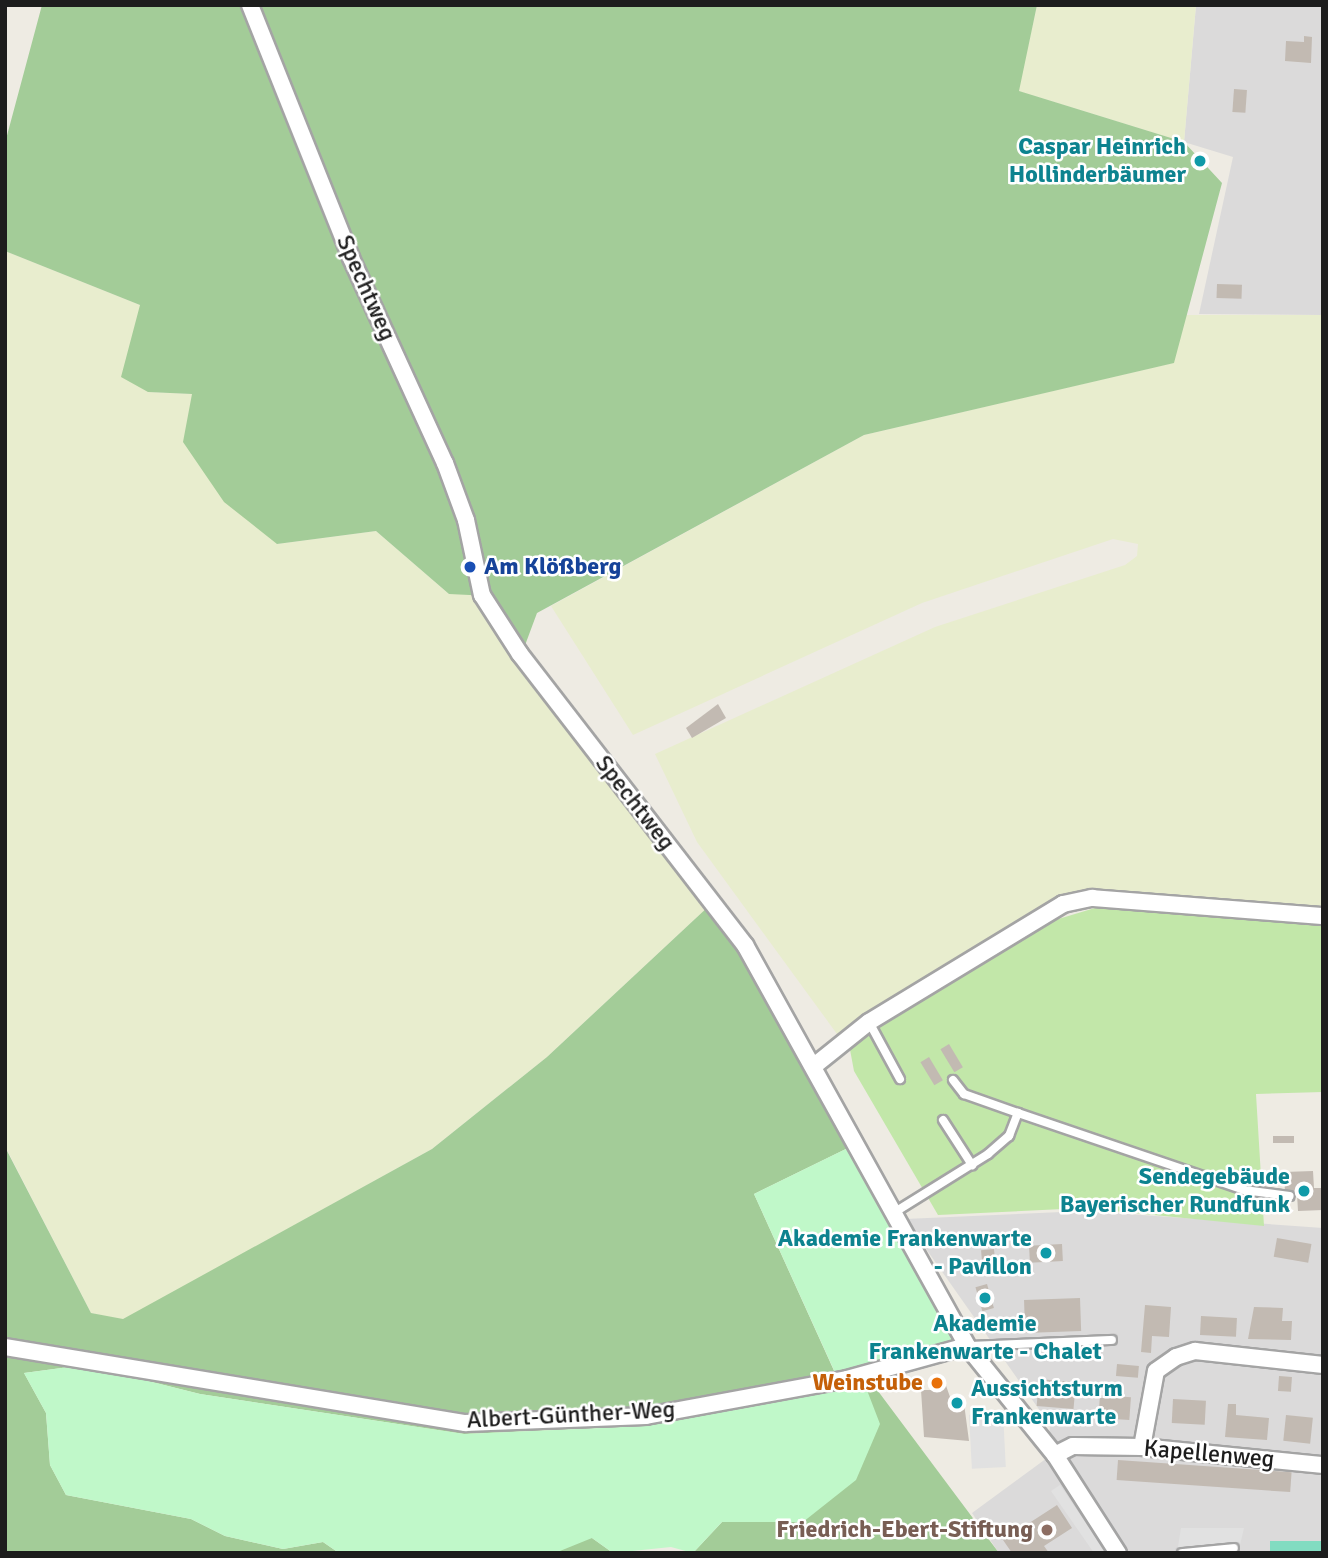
<!DOCTYPE html>
<meta charset="utf-8">
<style>
body{margin:0}
#map{position:relative;width:1328px;height:1558px;overflow:hidden;background:#eeebe3;font-family:Signika,sans-serif}
div>[style]{position:absolute}
.residential>*{inset:0;background:#dbdada}
.farmland>*{inset:0;background:#e8edce}
.grass>*{inset:0;background:#c2e7a9}
.forest>*{inset:0;background:#a3cc98}
.park>*{inset:0;background:#c0f8c9}
.pitch>*{inset:0;background:#82dcc1;transform-origin:0 0}
.parking>*{inset:0;background:#e1e1e1;transform-origin:0 0}
.building>*{inset:0;background:#c2bab2;transform-origin:0 0}
.roads{filter:drop-shadow(2px 0 #a4a4a4) drop-shadow(-2px 0 #a4a4a4) drop-shadow(0 2px #a4a4a4) drop-shadow(0 -2px #a4a4a4)}
.service>*{height:8px;margin:-4px;padding:0 4px;transform-origin:4px;border-radius:4px;background:#fff}
.minor>*{height:16px;margin:-8px;padding:0 8px;transform-origin:8px;border-radius:8px;background:#fff}
.dots>*{width:19px;height:19px;translate:-50% -50%;box-sizing:border-box;border:4px solid #fff;border-radius:50%}
span{translate:-50% -50%;white-space:nowrap;text-align:center;line-height:1.15;-webkit-text-stroke:5px #fff;paint-order:stroke}
.culture-label{font-size:24px;color:#0d838f;font-weight:700}
.right{translate:-100% -50%;text-align:right}
.left{translate:0 -50%;text-align:left}
.street-label{font-size:24px;color:#1d1d1d}
.transit-label{font-size:24px;color:#164399;font-weight:700}
.food-label{font-size:24px;color:#c56008;font-weight:700}
.education-label{font-size:24px;color:#785e54;font-weight:700}
.frame{position:absolute;inset:0;border:7px solid #1d1d1d;pointer-events:none}
</style>
<div id="map">
<div class="residential">
<i style="clip-path:polygon(1196px 5px,1323px 5px,1323px 315px,1199px 314px,1233px 157px,1184px 142px)"></i>
<i style="clip-path:polygon(1085px 1211px,1323px 1228px,1323px 1553px,999px 1553px,972px 1513px,1047px 1458px,1050px 1425px,905px 1219px)"></i>
</div>
<div class="farmland">
<i style="clip-path:polygon(1037px 5px,1196px 5px,1184px 142px,1018px 91px)"></i>
<i style="clip-path:polygon(5px 251px,140px 305px,148px 392px,193px 394px,277px 544px,376px 531px,449px 594px,474px 593px,710px 905px,547px 1057px,432px 1149px,123px 1320px,91px 1313px,5px 1146px)"></i>
<i style="clip-path:polygon(1186px 315px,1323px 315px,1323px 910px,1051px 903px,837px 1034px,697px 842px,655px 754px,935px 627px,1125px 565px,1137px 556px,1138px 544px,1113px 539px,922px 603px,633px 735px,551px 606px,864px 435px,1173px 363px)"></i>
</div>
<div class="grass">
<i style="clip-path:polygon(1108px 904px,1323px 923px,1323px 1092px,1256px 1094px,1264px 1226px,1084px 1208px,938px 1215px,854px 1071px,848px 1039px,1032px 927px)"></i>
</div>
<div class="forest">
<i style="clip-path:polygon(42px 5px,1037px 5px,1019px 91px,1184px 142px,1222px 183px,1174px 363px,864px 435px,537px 613px,524px 648px,490px 596px,449px 594px,376px 531px,277px 544px,224px 502px,183px 442px,192px 394px,148px 392px,121px 377px,140px 305px,5px 251px,5px 143px)"></i>
<i style="clip-path:polygon(710px 905px,854px 1145px,754px 1194px,840px 1384px,869px 1379px,999px 1553px,693px 1553px,722px 1522px,803px 1522px,647px 1426px,464px 1434px,200px 1394px,84px 1365px,24px 1373px,46px 1413px,50px 1465px,66px 1495px,191px 1519px,225px 1536px,283px 1549px,323px 1542px,339px 1553px,5px 1553px,5px 1147px,91px 1313px,123px 1319px,432px 1149px,547px 1057px)"></i>
<i style="clip-path:polygon(592px 1538px,613px 1553px,555px 1553px,578px 1539px)"></i>
</div>
<div class="park">
<i style="clip-path:polygon(854px 1145px,958px 1342px,838px 1379px,754px 1194px)"></i>
<i style="clip-path:polygon(84px 1365px,200px 1394px,464px 1434px,647px 1426px,865px 1385px,880px 1424px,856px 1480px,803px 1522px,722px 1522px,693px 1553px,671px 1547px,613px 1553px,592px 1538px,555px 1553px,339px 1553px,323px 1542px,283px 1549px,225px 1536px,191px 1519px,66px 1495px,50px 1465px,46px 1413px,24px 1373px)"></i>
</div>
<div class="pitch">
<i style="left:1323px;top:1541px;width:12px;height:53px;rotate:90deg"></i>
</div>
<div class="parking">
<i style="left:1003px;top:1413px;width:54px;height:34px;rotate:87deg"></i>
<i style="clip-path:polygon(1060px 1485px,1106px 1553px,1094px 1553px,1051px 1491px)"></i>
<i style="clip-path:polygon(1181px 1528px,1244px 1528px,1238px 1553px,1177px 1553px)"></i>
</div>
<div class="building">
<i style="clip-path:polygon(1304px 36px,1312px 37px,1311px 63px,1285px 61px,1286px 41px,1304px 42px)"></i>
<i style="left:1234px;top:89px;width:13px;height:23px;rotate:4deg"></i>
<i style="left:1217px;top:284px;width:25px;height:14px;rotate:2deg"></i>
<i style="clip-path:polygon(718px 704px,726px 718px,692px 738px,686px 728px)"></i>
<i style="left:949px;top:1044px;width:27px;height:10px;rotate:59deg"></i>
<i style="left:929px;top:1057px;width:27px;height:10px;rotate:59deg"></i>
<i style="left:1294px;top:1136px;width:7px;height:21px;rotate:90deg"></i>
<i style="clip-path:polygon(1313px 1171px,1314px 1188px,1323px 1188px,1323px 1210px,1298px 1211px,1297px 1194px,1285px 1194px,1284px 1172px)"></i>
<i style="left:1277px;top:1238px;width:35px;height:19px;rotate:10deg"></i>
<i style="left:1062px;top:1244px;width:17px;height:33px;rotate:87deg"></i>
<i style="left:994px;top:1249px;width:24px;height:13px;rotate:85deg"></i>
<i style="left:987px;top:1284px;width:25px;height:12px;rotate:74deg"></i>
<i style="left:1080px;top:1298px;width:33px;height:56px;rotate:88deg"></i>
<i style="clip-path:polygon(1145px 1305px,1171px 1307px,1169px 1337px,1152px 1336px,1151px 1353px,1141px 1352px)"></i>
<i style="clip-path:polygon(1254px 1307px,1283px 1308px,1282px 1321px,1292px 1321px,1291px 1340px,1248px 1339px)"></i>
<i style="left:1201px;top:1316px;width:36px;height:19px;rotate:3deg"></i>
<i style="left:1117px;top:1364px;width:22px;height:12px;rotate:5deg"></i>
<i style="left:1279px;top:1376px;width:13px;height:15px;rotate:4deg"></i>
<i style="clip-path:polygon(943px 1377px,950px 1397px,963px 1396px,969px 1441px,924px 1437px,921px 1390px,931px 1390px,930px 1378px)"></i>
<i style="left:1039px;top:1379px;width:37px;height:27px;rotate:5deg"></i>
<i style="left:1100px;top:1395px;width:31px;height:23px;rotate:4deg"></i>
<i style="left:1173px;top:1399px;width:33px;height:24px;rotate:3deg"></i>
<i style="clip-path:polygon(1228px 1404px,1236px 1404px,1236px 1415px,1269px 1418px,1267px 1440px,1225px 1437px)"></i>
<i style="left:1286px;top:1415px;width:27px;height:26px;rotate:6deg"></i>
<i style="left:1118px;top:1460px;width:174px;height:20px;rotate:4deg"></i>
<i style="clip-path:polygon(1057px 1505px,1072px 1528px,1044px 1546px,1049px 1553px,1012px 1553px,1003px 1540px)"></i>
</div>
<div class="roads">
<div class="service">
<i style="left:869px;top:1022px;width:65px;rotate:61.5deg"></i>
<i style="left:953px;top:1080px;width:18px;rotate:52deg"></i>
<i style="left:964px;top:1094px;width:57px;rotate:19.4deg"></i>
<i style="left:1018px;top:1113px;width:239px;rotate:18.8deg"></i>
<i style="left:1244px;top:1190px;width:46px;rotate:7.4deg"></i>
<i style="left:943px;top:1120px;width:54px;rotate:57.2deg"></i>
<i style="left:895px;top:1212px;width:110px;rotate:-31.9deg"></i>
<i style="left:988px;top:1154px;width:28px;rotate:-41deg"></i>
<i style="left:1009px;top:1136px;width:25px;rotate:-69deg"></i>
<i style="left:968px;top:1346px;width:144px;rotate:-2.4deg"></i>
<i style="left:1182px;top:1553px;width:52px;rotate:-5.5deg"></i>
</div>
<div class="minor">
<i style="left:250px;top:5px;width:272px;rotate:68.2deg"></i>
<i style="left:351px;top:258px;width:226px;rotate:65.4deg"></i>
<i style="left:445px;top:463px;width:61px;rotate:69.8deg"></i>
<i style="left:466px;top:520px;width:77px;rotate:78deg"></i>
<i style="left:482px;top:595px;width:70px;rotate:57.2deg"></i>
<i style="left:520px;top:654px;width:368px;rotate:52.3deg"></i>
<i style="left:745px;top:945px;width:458px;rotate:61deg"></i>
<i style="left:967px;top:1346px;width:140px;rotate:51.1deg"></i>
<i style="left:1055px;top:1455px;width:117px;rotate:57.3deg"></i>
<i style="left:814px;top:1066px;width:70px;rotate:-38.7deg"></i>
<i style="left:869px;top:1022px;width:227px;rotate:-31.3deg"></i>
<i style="left:1063px;top:904px;width:30px;rotate:-12deg"></i>
<i style="left:1092px;top:898px;width:232px;rotate:4.5deg"></i>
<i style="left:5px;top:1347px;width:466px;rotate:9.4deg"></i>
<i style="left:465px;top:1423px;width:181px;rotate:-2.2deg"></i>
<i style="left:646px;top:1416px;width:204px;rotate:-10.4deg"></i>
<i style="left:847px;top:1379px;width:124px;rotate:-15.4deg"></i>
<i style="left:1142px;top:1447px;width:77px;rotate:-79.6deg"></i>
<i style="left:1156px;top:1371px;width:24px;rotate:-35deg"></i>
<i style="left:1176px;top:1357px;width:20px;rotate:-18deg"></i>
<i style="left:1195px;top:1351px;width:129px;rotate:6.2deg"></i>
<i style="left:1055px;top:1455px;width:20px;rotate:-27deg"></i>
<i style="left:1073px;top:1446px;width:69px;rotate:0.8deg"></i>
<i style="left:1142px;top:1447px;width:182px;rotate:5.7deg"></i>
</div>
</div>
<div class="dots">
<i style="left:1200px;top:161px;background:#0f9aa8"></i>
<i style="left:470px;top:567px;background:#1a4fb4"></i>
<i style="left:1304px;top:1191px;background:#0f9aa8"></i>
<i style="left:1046px;top:1253px;background:#0f9aa8"></i>
<i style="left:985px;top:1298px;background:#0f9aa8"></i>
<i style="left:937px;top:1383px;background:#e8710a"></i>
<i style="left:957px;top:1403px;background:#0f9aa8"></i>
<i style="left:1047px;top:1530px;background:#8d6e63"></i>
</div>
<div class="culture-label">
<span class="right" style="left:1186px;top:161px">Caspar Heinrich<br>Hollinderbäumer</span>
<span class="right" style="left:1290px;top:1191px">Sendegebäude<br>Bayerischer Rundfunk</span>
<span class="right" style="left:1032px;top:1253px">Akademie Frankenwarte<br>- Pavillon</span>
<span style="left:985px;top:1338px">Akademie<br>Frankenwarte - Chalet</span>
<span class="left" style="left:971px;top:1403px">Aussichtsturm<br>Frankenwarte</span>
</div>
<div class="street-label">
<span style="left:366px;top:288px;rotate:66deg">Spechtweg</span>
<span style="left:635px;top:803px;rotate:52deg">Spechtweg</span>
<span style="left:571px;top:1415px;rotate:-3deg">Albert-Günther-Weg</span>
<span style="left:1209px;top:1454px;rotate:5deg">Kapellenweg</span>
</div>
<div class="transit-label">
<span class="left" style="left:484px;top:567px">Am Klößberg</span>
</div>
<div class="food-label">
<span class="right" style="left:923px;top:1383px">Weinstube</span>
</div>
<div class="education-label">
<span class="right" style="left:1033px;top:1530px">Friedrich-Ebert-Stiftung</span>
</div>
<div class="frame"></div>
</div>
